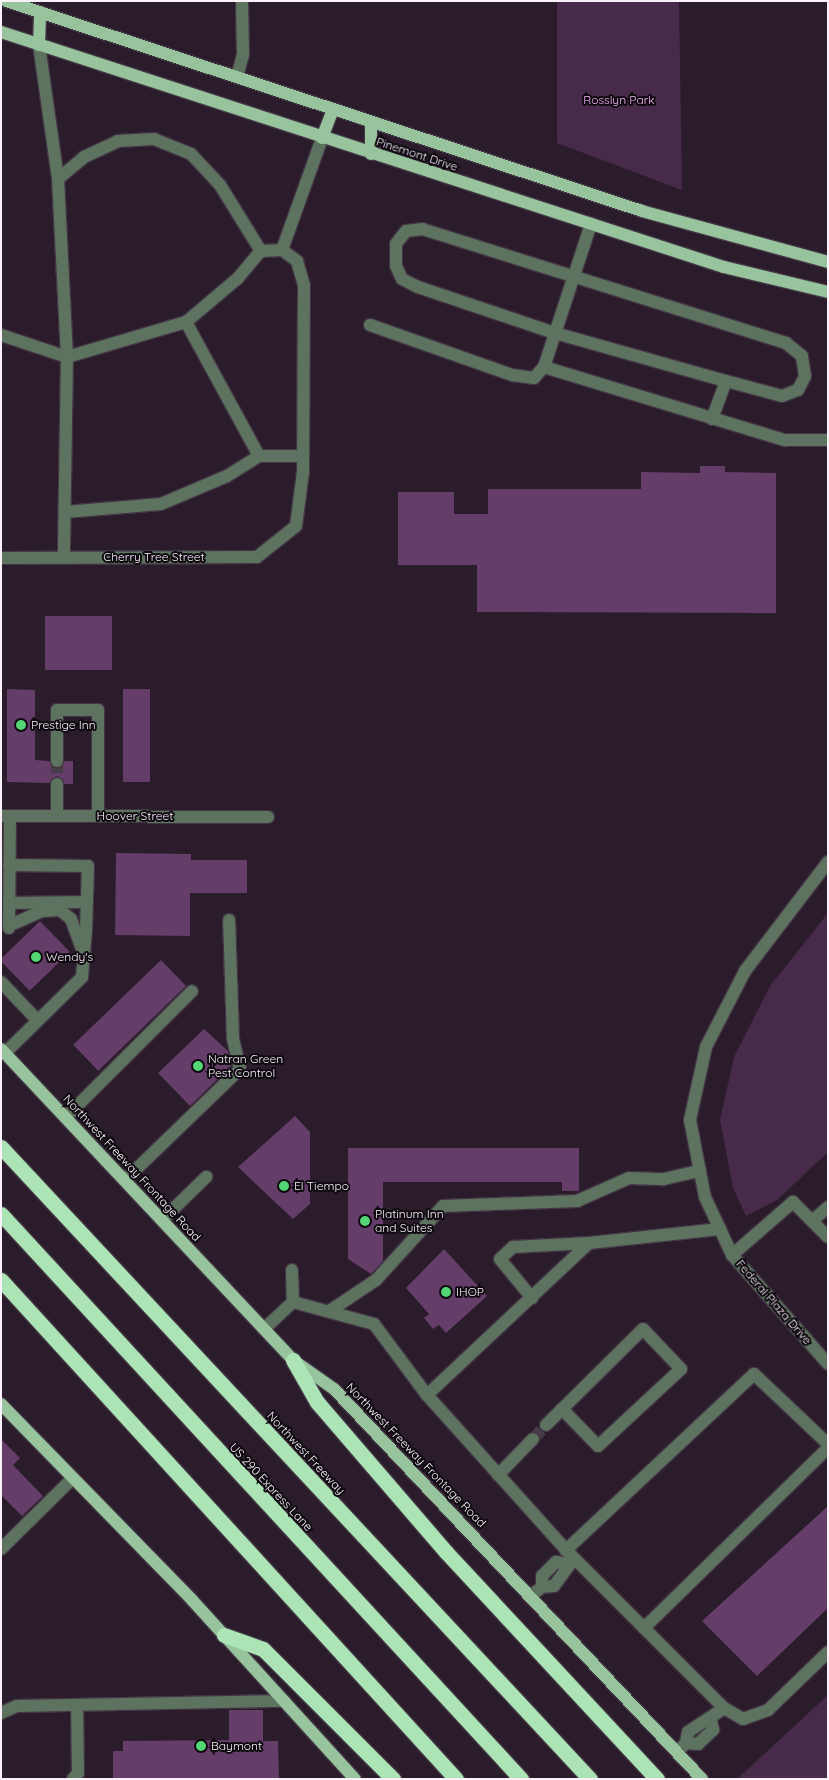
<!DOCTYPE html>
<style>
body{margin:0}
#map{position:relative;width:829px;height:1780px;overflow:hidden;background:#2a1c2b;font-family:Quicksand,sans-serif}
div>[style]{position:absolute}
.green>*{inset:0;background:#482b4b}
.building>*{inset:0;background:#653d69;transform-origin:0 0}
.minor-tunnel>*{height:12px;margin-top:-6px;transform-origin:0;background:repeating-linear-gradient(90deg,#493c4a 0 12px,transparent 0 18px)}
.roads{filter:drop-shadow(1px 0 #433644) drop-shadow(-1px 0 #433644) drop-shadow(0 1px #433644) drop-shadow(0 -1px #433644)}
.minor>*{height:12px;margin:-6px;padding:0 6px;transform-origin:6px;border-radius:6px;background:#5d725f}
.major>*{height:12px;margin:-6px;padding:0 6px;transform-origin:6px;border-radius:6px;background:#97c39d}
.highway>*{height:15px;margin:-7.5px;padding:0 7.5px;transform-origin:7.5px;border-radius:7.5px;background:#ade4b5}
.dots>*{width:14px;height:14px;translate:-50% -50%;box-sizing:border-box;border:2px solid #0f0910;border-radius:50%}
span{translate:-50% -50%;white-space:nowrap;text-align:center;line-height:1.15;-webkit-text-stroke:4px #0f0910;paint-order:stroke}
.park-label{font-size:12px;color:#f7b7fc}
.street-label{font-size:12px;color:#faf1fb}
.poi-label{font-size:12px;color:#faf1fb}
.left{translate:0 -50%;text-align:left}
.frame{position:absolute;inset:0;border:2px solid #faf1fb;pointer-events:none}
</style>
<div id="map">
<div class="green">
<i style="clip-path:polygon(557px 1px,679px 1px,682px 190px,557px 143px)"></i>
<i style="clip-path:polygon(828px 913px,828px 1152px,777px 1200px,746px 1216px,733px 1188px,720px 1120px,734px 1057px,770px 986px)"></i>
<i style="clip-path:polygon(828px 1695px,828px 1779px,737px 1779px)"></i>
</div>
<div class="building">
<i style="clip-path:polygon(700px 466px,725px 466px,725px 472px,776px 473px,776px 613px,477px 612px,477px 565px,398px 565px,398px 492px,454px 492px,454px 514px,488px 514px,488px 489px,641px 489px,641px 472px,700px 473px)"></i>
<i style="left:45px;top:616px;width:67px;height:54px"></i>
<i style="clip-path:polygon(7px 689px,35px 690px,35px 760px,49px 761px,57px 769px,65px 761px,73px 761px,73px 784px,65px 784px,57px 776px,49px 783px,7px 782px)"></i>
<i style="left:123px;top:689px;width:27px;height:93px"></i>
<i style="clip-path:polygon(116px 853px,191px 854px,191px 860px,247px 860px,247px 893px,190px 893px,190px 936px,115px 935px)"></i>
<i style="left:40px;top:921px;width:43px;height:56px;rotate:46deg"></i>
<i style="left:161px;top:960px;width:36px;height:122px;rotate:46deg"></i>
<i style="clip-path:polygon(204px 1029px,228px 1051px,231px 1066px,190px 1106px,158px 1073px)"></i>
<i style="clip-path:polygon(295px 1116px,310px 1132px,310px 1204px,293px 1219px,238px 1167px)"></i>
<i style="clip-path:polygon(348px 1148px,579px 1148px,579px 1191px,562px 1191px,562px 1182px,383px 1182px,383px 1261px,371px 1274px,348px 1259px)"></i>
<i style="clip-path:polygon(444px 1249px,487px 1296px,446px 1333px,439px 1325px,433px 1329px,424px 1318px,429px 1314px,406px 1288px)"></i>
<i style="clip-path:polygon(1px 1439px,20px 1458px,13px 1465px,43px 1496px,22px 1516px,1px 1495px)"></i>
<i style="clip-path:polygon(828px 1506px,828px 1608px,757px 1676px,702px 1621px)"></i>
<i style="clip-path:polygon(229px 1710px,263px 1710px,263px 1741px,278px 1741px,279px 1779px,113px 1779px,113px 1751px,123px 1751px,123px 1741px,229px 1740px)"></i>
</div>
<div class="minor-tunnel">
<i style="left:57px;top:761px;width:23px;rotate:90deg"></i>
<i style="left:533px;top:1439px;width:19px;rotate:-47deg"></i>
</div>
<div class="roads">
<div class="minor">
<i style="left:39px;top:45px;width:135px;rotate:81.9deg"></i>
<i style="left:58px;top:179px;width:178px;rotate:87.1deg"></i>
<i style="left:67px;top:357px;width:201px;rotate:90.9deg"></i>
<i style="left:237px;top:77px;width:24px;rotate:-75deg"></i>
<i style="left:243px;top:54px;width:53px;rotate:-91.1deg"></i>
<i style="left:58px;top:179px;width:34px;rotate:-40deg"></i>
<i style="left:84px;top:157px;width:38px;rotate:-25deg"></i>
<i style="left:118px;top:141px;width:36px;rotate:-3deg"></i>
<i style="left:154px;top:139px;width:40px;rotate:22deg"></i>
<i style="left:191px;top:154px;width:42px;rotate:46.9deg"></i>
<i style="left:220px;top:185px;width:78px;rotate:58.2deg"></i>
<i style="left:282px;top:250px;width:119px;rotate:-70.3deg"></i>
<i style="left:186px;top:322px;width:153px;rotate:61.4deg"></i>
<i style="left:259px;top:456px;width:44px"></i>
<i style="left:370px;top:325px;width:151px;rotate:19.4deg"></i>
<i style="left:512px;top:375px;width:22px;rotate:8deg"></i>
<i style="left:534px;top:378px;width:15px;rotate:-48deg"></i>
<i style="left:544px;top:367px;width:151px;rotate:-71.8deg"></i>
<i style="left:1px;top:335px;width:70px;rotate:18.4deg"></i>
<i style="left:67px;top:357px;width:124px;rotate:-16.4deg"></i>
<i style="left:186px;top:322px;width:68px;rotate:-40.2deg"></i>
<i style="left:238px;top:278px;width:35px;rotate:-50deg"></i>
<i style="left:261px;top:251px;width:21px;rotate:-3deg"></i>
<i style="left:282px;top:250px;width:19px;rotate:36deg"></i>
<i style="left:297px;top:261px;width:25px;rotate:74deg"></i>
<i style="left:304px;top:285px;width:187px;rotate:90.3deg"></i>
<i style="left:303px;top:472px;width:54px;rotate:97.4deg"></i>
<i style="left:296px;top:526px;width:50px;rotate:141.5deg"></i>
<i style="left:257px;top:557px;width:256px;rotate:179.8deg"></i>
<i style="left:544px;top:367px;width:252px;rotate:16.9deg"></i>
<i style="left:785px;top:440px;width:43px"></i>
<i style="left:712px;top:419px;width:40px;rotate:-69.8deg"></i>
<i style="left:726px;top:381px;width:58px;rotate:15deg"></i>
<i style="left:782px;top:396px;width:17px;rotate:-21deg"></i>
<i style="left:798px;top:390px;width:16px;rotate:-63deg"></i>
<i style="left:805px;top:376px;width:20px;rotate:-99deg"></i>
<i style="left:802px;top:356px;width:21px;rotate:-141deg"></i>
<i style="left:786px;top:343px;width:380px;rotate:-162.6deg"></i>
<i style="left:423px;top:229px;width:17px;rotate:173deg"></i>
<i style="left:406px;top:231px;width:16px;rotate:128deg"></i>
<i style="left:396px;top:244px;width:22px;rotate:90deg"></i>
<i style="left:396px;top:266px;width:14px;rotate:65deg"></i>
<i style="left:402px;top:279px;width:18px;rotate:27deg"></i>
<i style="left:418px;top:287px;width:145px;rotate:18.6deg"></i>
<i style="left:555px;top:333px;width:178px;rotate:15.7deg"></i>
<i style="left:65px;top:512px;width:96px;rotate:-4.8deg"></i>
<i style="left:161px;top:504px;width:72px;rotate:-23deg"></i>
<i style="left:227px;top:476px;width:38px;rotate:-32deg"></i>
<i style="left:57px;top:761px;width:51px;rotate:-90deg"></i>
<i style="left:57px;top:710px;width:41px"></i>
<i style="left:98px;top:710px;width:106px;rotate:90deg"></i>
<i style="left:57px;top:784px;width:32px;rotate:90deg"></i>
<i style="left:1px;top:816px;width:267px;rotate:0.2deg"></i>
<i style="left:828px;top:862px;width:137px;rotate:127.3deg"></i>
<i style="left:745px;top:971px;width:85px;rotate:117.2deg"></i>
<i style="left:706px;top:1047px;width:75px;rotate:102.4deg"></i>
<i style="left:690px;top:1120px;width:78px;rotate:79deg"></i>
<i style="left:705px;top:1197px;width:64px;rotate:65deg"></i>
<i style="left:732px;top:1255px;width:145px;rotate:48.6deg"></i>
<i style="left:9px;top:903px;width:78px;rotate:-0.7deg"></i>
<i style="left:15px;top:923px;width:30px;rotate:-24deg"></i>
<i style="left:42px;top:911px;width:18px;rotate:-3deg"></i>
<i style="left:60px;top:910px;width:14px;rotate:39deg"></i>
<i style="left:71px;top:919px;width:30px;rotate:70deg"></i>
<i style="left:9px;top:928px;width:112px;rotate:-89.5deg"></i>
<i style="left:1px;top:982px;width:52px;rotate:46.5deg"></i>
<i style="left:5px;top:1053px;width:108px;rotate:-44.6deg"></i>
<i style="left:82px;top:977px;width:47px;rotate:-85.1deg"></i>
<i style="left:86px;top:930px;width:64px;rotate:-88.2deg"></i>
<i style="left:88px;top:866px;width:79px;rotate:-179.3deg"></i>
<i style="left:66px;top:1117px;width:178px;rotate:-45deg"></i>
<i style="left:125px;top:1180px;width:160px;rotate:-44deg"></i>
<i style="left:240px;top:1069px;width:32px;rotate:-103deg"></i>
<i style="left:233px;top:1038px;width:118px;rotate:-91.9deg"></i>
<i style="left:162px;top:1220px;width:62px;rotate:-44.3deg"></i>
<i style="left:812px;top:1221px;width:21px;rotate:-41deg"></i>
<i style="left:732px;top:1255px;width:81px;rotate:-41deg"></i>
<i style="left:793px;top:1202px;width:49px;rotate:45deg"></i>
<i style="left:532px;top:1298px;width:50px;rotate:-129.4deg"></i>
<i style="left:500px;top:1259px;width:18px;rotate:-43deg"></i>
<i style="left:513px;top:1247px;width:76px;rotate:-3deg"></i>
<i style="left:293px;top:1302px;width:84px;rotate:15.2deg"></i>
<i style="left:374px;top:1324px;width:89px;rotate:53.3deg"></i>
<i style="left:427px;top:1395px;width:208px;rotate:48.1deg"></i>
<i style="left:331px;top:1310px;width:54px;rotate:-33.7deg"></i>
<i style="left:376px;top:1280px;width:100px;rotate:-47.8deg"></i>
<i style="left:443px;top:1206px;width:134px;rotate:-2.1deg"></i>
<i style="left:577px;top:1201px;width:57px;rotate:-23.9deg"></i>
<i style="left:629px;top:1178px;width:35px;rotate:2deg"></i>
<i style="left:664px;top:1179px;width:37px;rotate:-13deg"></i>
<i style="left:264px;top:1329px;width:40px;rotate:-43deg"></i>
<i style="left:293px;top:1302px;width:32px;rotate:-92deg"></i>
<i style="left:427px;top:1395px;width:222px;rotate:-43.2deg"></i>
<i style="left:589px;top:1243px;width:132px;rotate:-6.1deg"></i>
<i style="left:546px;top:1425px;width:136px;rotate:-44.7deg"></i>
<i style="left:643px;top:1329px;width:55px;rotate:46.5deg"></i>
<i style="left:681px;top:1369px;width:113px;rotate:137.1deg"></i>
<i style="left:598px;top:1446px;width:52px;rotate:-134.2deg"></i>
<i style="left:828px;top:1444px;width:102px;rotate:-136.6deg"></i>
<i style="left:754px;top:1374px;width:258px;rotate:136.9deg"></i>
<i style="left:566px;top:1550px;width:110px;rotate:45deg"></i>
<i style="left:644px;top:1628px;width:257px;rotate:-44.4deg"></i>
<i style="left:498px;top:1475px;width:50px;rotate:-45.8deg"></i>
<i style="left:1px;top:1549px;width:101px;rotate:-44.6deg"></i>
<i style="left:542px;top:1587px;width:11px;rotate:-90deg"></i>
<i style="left:542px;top:1576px;width:20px;rotate:-45deg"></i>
<i style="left:556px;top:1562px;width:12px;rotate:9deg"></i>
<i style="left:532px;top:1595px;width:13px;rotate:-39deg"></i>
<i style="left:542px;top:1587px;width:12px;rotate:-5deg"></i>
<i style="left:554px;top:1586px;width:34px;rotate:-54deg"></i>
<i style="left:644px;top:1628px;width:113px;rotate:45deg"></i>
<i style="left:1px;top:1713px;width:17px;rotate:-24deg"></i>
<i style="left:17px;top:1706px;width:267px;rotate:-1.1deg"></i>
<i style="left:686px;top:1743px;width:12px;rotate:5deg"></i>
<i style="left:698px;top:1744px;width:21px;rotate:-43deg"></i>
<i style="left:713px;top:1730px;width:10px;rotate:-101deg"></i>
<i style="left:677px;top:1752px;width:13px;rotate:-45deg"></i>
<i style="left:686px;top:1743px;width:11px;rotate:-80deg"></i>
<i style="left:688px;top:1732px;width:43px;rotate:-33.7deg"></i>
<i style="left:724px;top:1708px;width:22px;rotate:30deg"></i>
<i style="left:743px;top:1719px;width:27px;rotate:-20deg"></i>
<i style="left:768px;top:1710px;width:83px;rotate:-44deg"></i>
<i style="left:73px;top:1779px;width:8px;rotate:-50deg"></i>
<i style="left:78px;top:1773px;width:68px;rotate:-90.8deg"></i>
</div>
<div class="major">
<i style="left:6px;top:1px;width:670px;rotate:18.27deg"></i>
<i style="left:642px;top:211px;width:193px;rotate:15.3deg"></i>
<i style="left:1px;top:32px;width:760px;rotate:18.01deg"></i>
<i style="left:724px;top:267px;width:107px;rotate:13.5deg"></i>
<i style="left:39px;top:45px;width:33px;rotate:-88deg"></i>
<i style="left:371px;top:123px;width:31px;rotate:90deg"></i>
<i style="left:322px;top:138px;width:31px;rotate:-69deg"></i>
<i style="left:1px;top:1049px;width:427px;rotate:46.8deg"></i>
<i style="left:293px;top:1360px;width:50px;rotate:35.3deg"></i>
<i style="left:334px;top:1389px;width:536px;rotate:46.66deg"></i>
<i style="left:1px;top:1404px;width:274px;rotate:45.7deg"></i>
<i style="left:192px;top:1600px;width:242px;rotate:47.7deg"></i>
</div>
<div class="highway">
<i style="left:1px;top:1147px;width:864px;rotate:47.02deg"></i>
<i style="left:1px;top:1214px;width:768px;rotate:47.37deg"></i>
<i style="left:1px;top:1280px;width:675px;rotate:47.64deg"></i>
<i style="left:293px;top:1360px;width:48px;rotate:60.3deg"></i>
<i style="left:317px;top:1402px;width:198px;rotate:49.3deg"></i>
<i style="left:446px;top:1552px;width:310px;rotate:47.1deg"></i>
<i style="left:224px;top:1635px;width:41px;rotate:19.7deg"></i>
<i style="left:263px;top:1649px;width:184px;rotate:45deg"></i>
</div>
</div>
<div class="dots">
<i style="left:21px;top:725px;background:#53d673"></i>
<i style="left:36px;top:957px;background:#53d673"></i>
<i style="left:198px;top:1066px;background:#53d673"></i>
<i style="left:284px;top:1186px;background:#53d673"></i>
<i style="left:365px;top:1221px;background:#53d673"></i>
<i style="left:446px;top:1292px;background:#53d673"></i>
<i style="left:201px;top:1746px;background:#53d673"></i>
</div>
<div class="park-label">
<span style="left:619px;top:100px">Rosslyn Park</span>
</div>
<div class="street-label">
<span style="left:417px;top:154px;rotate:18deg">Pinemont Drive</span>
<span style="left:154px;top:557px">Cherry Tree Street</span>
<span style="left:135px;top:816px">Hoover Street</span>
<span style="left:132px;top:1168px;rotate:47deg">Northwest Freeway Frontage Road</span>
<span style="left:774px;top:1302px;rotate:49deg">Federal Plaza Drive</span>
<span style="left:306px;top:1453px;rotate:47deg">Northwest Freeway</span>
<span style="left:416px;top:1455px;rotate:46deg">Northwest Freeway Frontage Road</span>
<span style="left:271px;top:1487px;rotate:47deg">US 290 Express Lane</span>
</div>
<div class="poi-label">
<span class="left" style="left:31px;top:725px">Prestige Inn</span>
<span class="left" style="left:46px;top:957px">Wendy's</span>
<span class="left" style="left:208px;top:1066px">Natran Green<br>Pest Control</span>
<span class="left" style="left:294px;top:1186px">El Tiempo</span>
<span class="left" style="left:375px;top:1221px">Platinum Inn<br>and Suites</span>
<span class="left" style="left:456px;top:1292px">IHOP</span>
<span class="left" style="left:211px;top:1746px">Baymont</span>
</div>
<div class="frame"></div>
</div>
